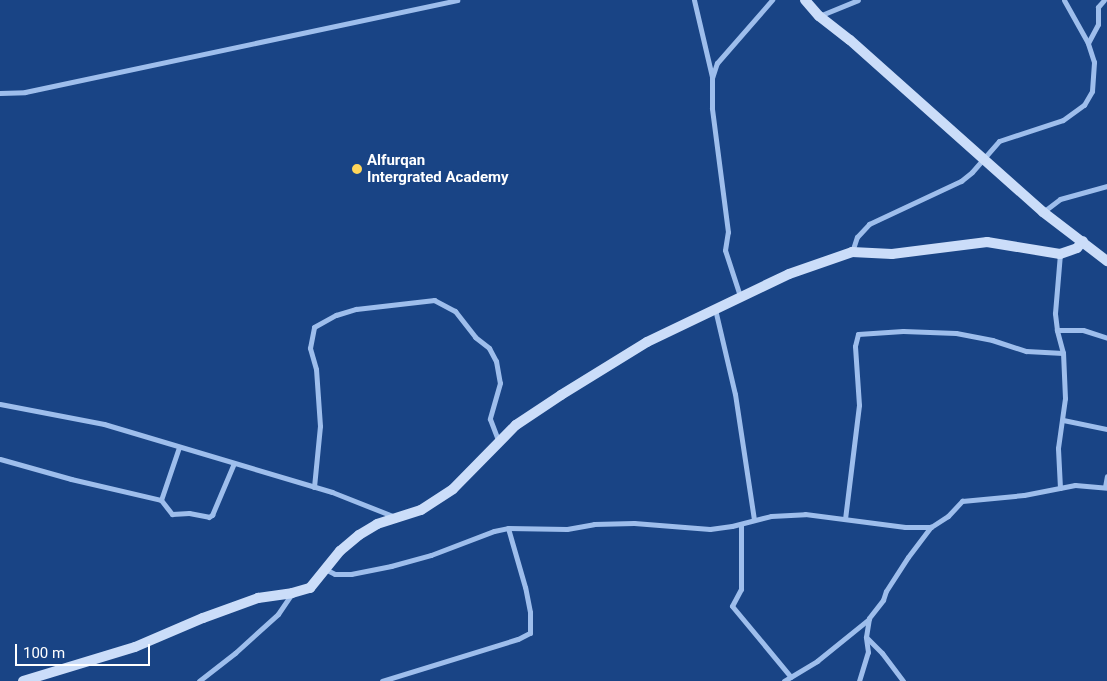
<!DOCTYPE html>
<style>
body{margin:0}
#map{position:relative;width:1107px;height:681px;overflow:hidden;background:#194485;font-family:Roboto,sans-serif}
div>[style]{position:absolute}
.street>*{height:5px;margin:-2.5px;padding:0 2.5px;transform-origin:2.5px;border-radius:2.5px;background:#9ebeec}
.secondary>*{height:10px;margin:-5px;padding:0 5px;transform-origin:5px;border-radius:5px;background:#cbddf9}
.dots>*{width:14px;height:14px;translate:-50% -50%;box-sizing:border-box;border:2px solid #194485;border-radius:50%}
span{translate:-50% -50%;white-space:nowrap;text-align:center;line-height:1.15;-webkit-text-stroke:4px #194485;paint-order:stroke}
.poi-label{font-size:15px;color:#fff;font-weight:700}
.left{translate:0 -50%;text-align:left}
.scale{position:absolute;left:15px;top:644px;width:135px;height:22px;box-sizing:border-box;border:2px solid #fff;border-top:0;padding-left:6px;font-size:15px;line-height:18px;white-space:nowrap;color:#fff;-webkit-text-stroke:4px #194485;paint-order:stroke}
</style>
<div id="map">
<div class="street">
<i style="left:694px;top:0;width:79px;rotate:76.8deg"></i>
<i style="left:819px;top:16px;width:42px;rotate:-22.3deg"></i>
<i style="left:1088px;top:43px;width:21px;rotate:-62deg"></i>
<i style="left:1098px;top:24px;width:17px;rotate:-90deg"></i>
<i style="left:1098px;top:7px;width:9px;rotate:-49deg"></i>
<i style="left:0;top:93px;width:25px;rotate:-2deg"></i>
<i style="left:25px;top:92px;width:442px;rotate:-12deg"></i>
<i style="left:1043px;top:212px;width:21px;rotate:-37deg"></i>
<i style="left:1060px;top:199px;width:49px;rotate:-15.5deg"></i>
<i style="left:852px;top:252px;width:16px;rotate:-72deg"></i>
<i style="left:857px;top:237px;width:18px;rotate:-47deg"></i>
<i style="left:869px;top:224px;width:102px;rotate:-25.1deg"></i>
<i style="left:961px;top:181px;width:14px;rotate:-39deg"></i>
<i style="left:972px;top:172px;width:41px;rotate:-48.9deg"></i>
<i style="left:999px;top:141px;width:67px;rotate:-18.2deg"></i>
<i style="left:1063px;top:120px;width:26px;rotate:-36deg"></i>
<i style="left:1084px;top:105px;width:16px;rotate:-60deg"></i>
<i style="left:1092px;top:91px;width:29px;rotate:-86deg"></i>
<i style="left:1094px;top:62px;width:20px;rotate:-108deg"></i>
<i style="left:1088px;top:43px;width:49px;rotate:-119.2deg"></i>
<i style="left:740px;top:296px;width:48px;rotate:-108.1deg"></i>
<i style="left:725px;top:250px;width:18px;rotate:-81deg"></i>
<i style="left:728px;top:232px;width:125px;rotate:-97.4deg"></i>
<i style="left:712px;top:108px;width:30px;rotate:-90deg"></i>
<i style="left:712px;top:78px;width:16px;rotate:-72deg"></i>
<i style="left:717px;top:63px;width:84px;rotate:-48.9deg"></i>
<i style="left:715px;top:309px;width:87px;rotate:76.8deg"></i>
<i style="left:735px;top:394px;width:126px;rotate:81.4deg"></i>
<i style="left:1057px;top:330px;width:26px"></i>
<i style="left:1083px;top:330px;width:25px;rotate:18deg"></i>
<i style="left:0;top:404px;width:106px;rotate:10.9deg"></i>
<i style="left:104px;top:424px;width:238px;rotate:16.6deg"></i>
<i style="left:332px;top:492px;width:68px;rotate:21.6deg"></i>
<i style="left:1063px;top:420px;width:45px;rotate:11.6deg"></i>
<i style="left:0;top:459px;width:74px;rotate:15.7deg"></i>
<i style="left:71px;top:479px;width:92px;rotate:13.1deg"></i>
<i style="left:161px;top:500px;width:18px;rotate:52deg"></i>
<i style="left:172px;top:514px;width:17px;rotate:-3deg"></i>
<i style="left:189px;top:513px;width:20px;rotate:11deg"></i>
<i style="left:209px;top:517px;width:4px;rotate:-34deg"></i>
<i style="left:212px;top:515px;width:56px;rotate:-67.1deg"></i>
<i style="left:314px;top:487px;width:61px;rotate:-84.4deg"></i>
<i style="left:320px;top:426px;width:57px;rotate:-94deg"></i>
<i style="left:316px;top:369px;width:22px;rotate:-106deg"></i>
<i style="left:310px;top:348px;width:21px;rotate:-79deg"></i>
<i style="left:314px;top:327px;width:25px;rotate:-29deg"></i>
<i style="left:336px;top:315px;width:21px;rotate:-17deg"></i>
<i style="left:356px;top:309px;width:79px;rotate:-6.6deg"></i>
<i style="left:434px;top:300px;width:24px;rotate:28deg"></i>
<i style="left:455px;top:311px;width:33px;rotate:52deg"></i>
<i style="left:475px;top:337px;width:18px;rotate:38deg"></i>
<i style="left:489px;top:348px;width:15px;rotate:62deg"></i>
<i style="left:496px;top:361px;width:22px;rotate:80deg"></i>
<i style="left:500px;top:383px;width:37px;rotate:106deg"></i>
<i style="left:490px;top:419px;width:25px;rotate:69deg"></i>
<i style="left:1105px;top:487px;width:11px;rotate:-80deg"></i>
<i style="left:1060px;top:488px;width:40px;rotate:-92.9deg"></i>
<i style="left:1058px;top:448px;width:50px;rotate:-82deg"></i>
<i style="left:1065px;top:398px;width:45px;rotate:-92.5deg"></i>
<i style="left:1063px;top:353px;width:24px;rotate:-105deg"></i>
<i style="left:1057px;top:330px;width:17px;rotate:-97deg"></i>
<i style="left:1055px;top:313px;width:59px;rotate:-85.2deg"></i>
<i style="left:161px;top:500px;width:56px;rotate:-71.2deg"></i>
<i style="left:845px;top:519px;width:115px;rotate:-83deg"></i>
<i style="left:859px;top:405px;width:59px;rotate:-93.9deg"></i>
<i style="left:855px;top:346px;width:12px;rotate:-76deg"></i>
<i style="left:858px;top:334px;width:45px;rotate:-3.8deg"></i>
<i style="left:903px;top:331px;width:53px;rotate:2.2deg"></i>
<i style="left:956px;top:333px;width:37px;rotate:11deg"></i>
<i style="left:992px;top:340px;width:36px;rotate:18deg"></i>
<i style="left:1026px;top:351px;width:37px;rotate:3deg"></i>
<i style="left:741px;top:524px;width:65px;rotate:90deg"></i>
<i style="left:741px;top:589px;width:19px;rotate:118deg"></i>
<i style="left:732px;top:606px;width:92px;rotate:50.3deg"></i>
<i style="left:325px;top:569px;width:11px;rotate:27deg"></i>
<i style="left:335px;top:574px;width:16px"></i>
<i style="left:351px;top:574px;width:41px;rotate:-11.3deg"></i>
<i style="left:391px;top:566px;width:41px;rotate:-15.4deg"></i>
<i style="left:431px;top:555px;width:67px;rotate:-20.9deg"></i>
<i style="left:494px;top:531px;width:14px;rotate:-12deg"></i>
<i style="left:508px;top:528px;width:59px;rotate:1deg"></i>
<i style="left:567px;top:529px;width:27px;rotate:-10deg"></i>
<i style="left:594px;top:524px;width:40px;rotate:-1.4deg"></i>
<i style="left:634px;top:523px;width:76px;rotate:4.5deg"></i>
<i style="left:710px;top:529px;width:22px;rotate:-8deg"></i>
<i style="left:732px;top:526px;width:40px;rotate:-14.4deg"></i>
<i style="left:771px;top:516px;width:34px;rotate:-3deg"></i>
<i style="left:805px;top:514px;width:101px;rotate:7.4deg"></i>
<i style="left:905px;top:527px;width:26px"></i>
<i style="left:931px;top:527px;width:20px;rotate:-33deg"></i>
<i style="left:948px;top:516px;width:21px;rotate:-47deg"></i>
<i style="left:962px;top:501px;width:62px;rotate:-5.5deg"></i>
<i style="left:1024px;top:495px;width:52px;rotate:-11.1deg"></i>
<i style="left:1075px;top:485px;width:32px;rotate:5deg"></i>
<i style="left:866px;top:637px;width:23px;rotate:45deg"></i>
<i style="left:882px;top:653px;width:35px;rotate:53deg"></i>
<i style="left:199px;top:681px;width:46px;rotate:-37.9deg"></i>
<i style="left:235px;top:653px;width:58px;rotate:-42.2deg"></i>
<i style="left:278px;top:614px;width:25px;rotate:-56deg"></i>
<i style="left:382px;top:681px;width:142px;rotate:-17.2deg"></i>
<i style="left:518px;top:639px;width:13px;rotate:-27deg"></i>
<i style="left:530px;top:633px;width:21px;rotate:-90deg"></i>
<i style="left:530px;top:612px;width:25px;rotate:-101deg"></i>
<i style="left:525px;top:587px;width:61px;rotate:-106.1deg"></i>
<i style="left:784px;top:681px;width:39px;rotate:-31deg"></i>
<i style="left:817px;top:661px;width:67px;rotate:-38.9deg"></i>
<i style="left:859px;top:681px;width:30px;rotate:-73deg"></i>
<i style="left:868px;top:652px;width:15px;rotate:-98deg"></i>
<i style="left:866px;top:637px;width:19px;rotate:-81deg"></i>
<i style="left:869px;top:618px;width:23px;rotate:-52deg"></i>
<i style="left:883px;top:600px;width:9px;rotate:-72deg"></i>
<i style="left:886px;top:591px;width:40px;rotate:-57.1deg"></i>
<i style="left:908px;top:557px;width:38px;rotate:-53deg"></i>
</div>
<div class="secondary">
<i style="left:805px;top:0;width:21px;rotate:49deg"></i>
<i style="left:819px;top:16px;width:39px;rotate:38deg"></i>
<i style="left:850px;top:40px;width:259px;rotate:41.7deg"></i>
<i style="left:1043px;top:212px;width:81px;rotate:37.4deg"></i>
<i style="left:23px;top:681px;width:117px;rotate:-16.9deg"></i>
<i style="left:135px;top:647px;width:74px;rotate:-23.1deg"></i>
<i style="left:203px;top:618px;width:59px;rotate:-20deg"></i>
<i style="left:258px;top:598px;width:34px;rotate:-8deg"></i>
<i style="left:292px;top:593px;width:19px;rotate:-16deg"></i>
<i style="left:310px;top:588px;width:48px;rotate:-51deg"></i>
<i style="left:340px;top:551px;width:25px;rotate:-40deg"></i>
<i style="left:359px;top:535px;width:21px;rotate:-31deg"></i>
<i style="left:377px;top:524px;width:46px;rotate:-17.7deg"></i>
<i style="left:421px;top:510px;width:38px;rotate:-33deg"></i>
<i style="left:453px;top:489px;width:90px;rotate:-45.5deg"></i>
<i style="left:516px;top:425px;width:54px;rotate:-33.7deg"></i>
<i style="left:561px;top:395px;width:101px;rotate:-31.6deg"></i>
<i style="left:647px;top:342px;width:157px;rotate:-25.6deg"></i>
<i style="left:789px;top:274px;width:67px;rotate:-19.2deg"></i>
<i style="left:852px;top:252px;width:40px;rotate:2.9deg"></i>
<i style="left:892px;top:254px;width:96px;rotate:-7.2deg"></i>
<i style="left:987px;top:242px;width:74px;rotate:9.3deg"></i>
<i style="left:1060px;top:254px;width:18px;rotate:-19deg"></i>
<i style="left:1077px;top:248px;width:9px;rotate:-49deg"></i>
</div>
<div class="dots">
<i style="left:357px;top:169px;background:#ffd65a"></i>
</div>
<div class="poi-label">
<span class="left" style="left:367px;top:169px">Alfurqan<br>Intergrated Academy</span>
</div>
<div class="scale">100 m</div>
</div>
